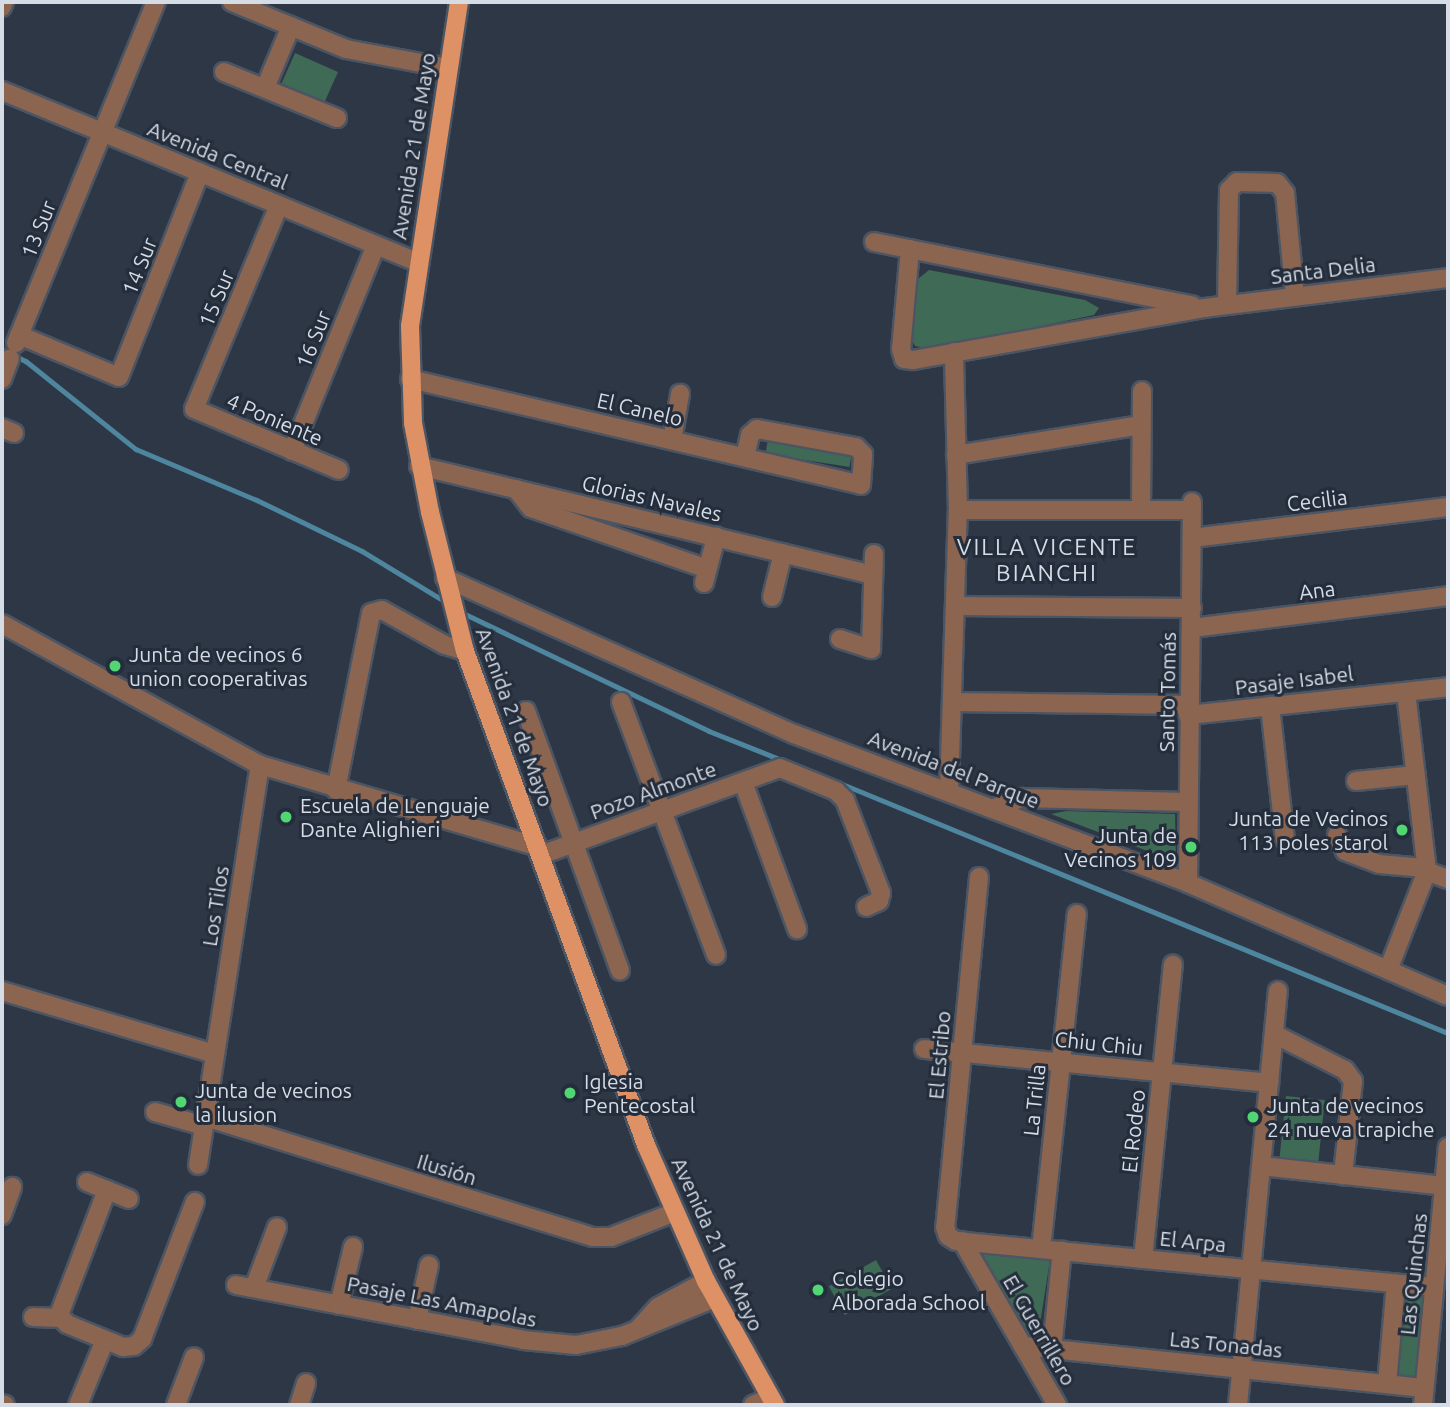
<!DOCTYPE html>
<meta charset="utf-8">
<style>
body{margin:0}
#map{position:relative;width:1450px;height:1407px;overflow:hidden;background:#2e3746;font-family:Ubuntu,sans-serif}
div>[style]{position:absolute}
.green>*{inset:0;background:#3e6a56;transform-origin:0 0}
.stream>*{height:4.5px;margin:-2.25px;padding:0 2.25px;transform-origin:2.25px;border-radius:2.25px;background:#4e869f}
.roads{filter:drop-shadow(2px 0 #4c5563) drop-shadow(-2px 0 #4c5563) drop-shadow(0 2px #4c5563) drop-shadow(0 -2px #4c5563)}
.minor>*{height:18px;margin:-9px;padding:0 9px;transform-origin:9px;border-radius:9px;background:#8b6550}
.major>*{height:18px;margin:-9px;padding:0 9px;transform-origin:9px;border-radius:9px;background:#de9164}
.dots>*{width:19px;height:19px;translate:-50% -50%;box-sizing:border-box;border:4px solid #242d3b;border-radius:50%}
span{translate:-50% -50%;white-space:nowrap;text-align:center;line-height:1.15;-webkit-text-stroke:6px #242d3b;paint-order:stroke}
.street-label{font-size:21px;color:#d6dce6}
.poi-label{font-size:21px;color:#d6dce6}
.left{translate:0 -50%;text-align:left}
.right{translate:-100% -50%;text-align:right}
.neighbourhood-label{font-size:23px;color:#d6dce6;letter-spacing:2px}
.frame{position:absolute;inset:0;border:4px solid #d6dce6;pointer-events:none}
</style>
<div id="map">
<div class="green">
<i style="left:295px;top:53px;width:47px;height:39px;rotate:24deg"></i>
<i style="clip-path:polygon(929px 270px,1085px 300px,1099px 308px,1094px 315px,931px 349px,915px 346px,911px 338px,918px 279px)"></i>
<i style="left:769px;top:432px;width:85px;height:22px;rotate:9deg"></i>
<i style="clip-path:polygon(1066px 811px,1175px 814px,1176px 862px,1051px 814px)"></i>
<i style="left:1286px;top:1096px;width:39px;height:62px;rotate:6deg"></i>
<i style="clip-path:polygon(977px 1252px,1050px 1260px,1038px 1337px,1024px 1333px)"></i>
<i style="left:876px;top:1260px;width:33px;height:54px;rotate:61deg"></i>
<i style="left:1400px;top:1290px;width:29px;height:90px;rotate:4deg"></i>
</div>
<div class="stream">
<i style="left:2px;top:349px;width:27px;rotate:27deg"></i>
<i style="left:26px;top:361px;width:141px;rotate:38.7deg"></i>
<i style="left:136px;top:449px;width:131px;rotate:22.9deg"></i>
<i style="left:257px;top:500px;width:117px;rotate:25.9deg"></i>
<i style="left:362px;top:551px;width:100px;rotate:31.2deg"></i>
<i style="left:461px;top:612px;width:275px;rotate:25.6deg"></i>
<i style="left:709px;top:731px;width:84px;rotate:21.7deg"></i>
<i style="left:801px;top:767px;width:700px;rotate:22.35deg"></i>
</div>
<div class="roads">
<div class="minor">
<i style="left:232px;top:2px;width:123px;rotate:22.4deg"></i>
<i style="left:346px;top:49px;width:104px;rotate:10.6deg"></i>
<i style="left:2px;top:7px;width:5px;rotate:-68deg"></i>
<i style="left:224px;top:72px;width:122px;rotate:22.2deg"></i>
<i style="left:265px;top:88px;width:67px;rotate:-67.2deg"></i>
<i style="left:2px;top:91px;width:449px;rotate:22.4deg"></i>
<i style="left:279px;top:205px;width:221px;rotate:112.6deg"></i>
<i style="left:194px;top:409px;width:157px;rotate:22.8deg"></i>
<i style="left:874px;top:242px;width:325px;rotate:11.3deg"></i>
<i style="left:910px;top:249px;width:100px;rotate:95.1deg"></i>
<i style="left:901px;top:349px;width:10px;rotate:73deg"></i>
<i style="left:904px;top:359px;width:9px;rotate:6deg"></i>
<i style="left:913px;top:360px;width:296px;rotate:-10.1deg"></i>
<i style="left:1204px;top:308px;width:246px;rotate:-7deg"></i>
<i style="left:1227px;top:305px;width:115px;rotate:-89deg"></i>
<i style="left:1229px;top:190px;width:11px;rotate:-45deg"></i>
<i style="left:1237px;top:182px;width:40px;rotate:1.4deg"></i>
<i style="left:1277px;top:183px;width:13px;rotate:51deg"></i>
<i style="left:1285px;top:193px;width:104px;rotate:84.5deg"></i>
<i style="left:19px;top:335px;width:108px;rotate:22.8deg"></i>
<i style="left:119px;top:377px;width:220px;rotate:-68.4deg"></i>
<i style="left:16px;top:343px;width:369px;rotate:-67.7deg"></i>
<i style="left:2px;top:379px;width:22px;rotate:-69deg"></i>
<i style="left:410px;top:379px;width:463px;rotate:13.2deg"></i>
<i style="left:861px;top:485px;width:31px;rotate:-86deg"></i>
<i style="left:863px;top:454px;width:10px;rotate:-135deg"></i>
<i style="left:856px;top:447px;width:101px;rotate:-169.7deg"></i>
<i style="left:757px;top:429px;width:9px;rotate:139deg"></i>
<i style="left:750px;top:435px;width:23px;rotate:103deg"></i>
<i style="left:2px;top:428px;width:13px;rotate:23deg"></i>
<i style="left:672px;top:440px;width:47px;rotate:-80.1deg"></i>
<i style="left:292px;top:451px;width:222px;rotate:-67.8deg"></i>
<i style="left:956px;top:455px;width:188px;rotate:-9.2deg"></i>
<i style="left:419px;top:466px;width:467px;rotate:13.5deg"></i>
<i style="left:516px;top:489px;width:24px;rotate:52deg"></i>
<i style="left:531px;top:508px;width:186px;rotate:19.1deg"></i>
<i style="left:958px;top:510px;width:234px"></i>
<i style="left:1141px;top:510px;width:119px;rotate:-89.5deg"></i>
<i style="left:1192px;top:538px;width:258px;rotate:-6.9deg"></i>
<i style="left:445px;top:578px;width:382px;rotate:24.1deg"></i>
<i style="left:794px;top:734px;width:421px;rotate:20.7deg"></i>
<i style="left:1188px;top:883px;width:283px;rotate:23.5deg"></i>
<i style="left:704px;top:583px;width:48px;rotate:-75.4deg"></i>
<i style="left:772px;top:597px;width:45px;rotate:-76deg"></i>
<i style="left:955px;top:606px;width:237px;rotate:0.5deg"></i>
<i style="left:2px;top:624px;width:294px;rotate:28.7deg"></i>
<i style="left:260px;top:765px;width:290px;rotate:16.4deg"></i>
<i style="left:1192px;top:628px;width:258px;rotate:-7.1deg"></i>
<i style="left:840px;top:639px;width:33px;rotate:18deg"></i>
<i style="left:871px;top:649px;width:95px;rotate:-88.2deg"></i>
<i style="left:621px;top:702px;width:270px;rotate:69.4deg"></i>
<i style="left:952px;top:702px;width:237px;rotate:0.7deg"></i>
<i style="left:1270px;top:706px;width:134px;rotate:83.6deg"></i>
<i style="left:526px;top:711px;width:276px;rotate:70.1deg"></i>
<i style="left:1188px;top:715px;width:262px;rotate:-6.1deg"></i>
<i style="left:1356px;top:781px;width:60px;rotate:-5.7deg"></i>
<i style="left:743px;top:782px;width:157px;rotate:69.8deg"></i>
<i style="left:336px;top:790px;width:180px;rotate:-78.8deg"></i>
<i style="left:371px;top:613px;width:11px;rotate:-15deg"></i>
<i style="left:382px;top:610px;width:72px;rotate:29.1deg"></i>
<i style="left:445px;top:645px;width:21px;rotate:17deg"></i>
<i style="left:949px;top:791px;width:281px;rotate:-88.2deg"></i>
<i style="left:958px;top:510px;width:158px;rotate:-91.5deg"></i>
<i style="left:994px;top:808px;width:30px;rotate:-20deg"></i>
<i style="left:1022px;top:798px;width:166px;rotate:1.4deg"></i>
<i style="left:1337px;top:835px;width:18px;rotate:63deg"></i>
<i style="left:1345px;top:851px;width:36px;rotate:21deg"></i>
<i style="left:1379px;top:864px;width:37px;rotate:5deg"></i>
<i style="left:1416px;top:867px;width:34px;rotate:21deg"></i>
<i style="left:541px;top:855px;width:254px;rotate:-20deg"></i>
<i style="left:780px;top:768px;width:61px;rotate:22.3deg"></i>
<i style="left:836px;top:791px;width:13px;rotate:45deg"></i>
<i style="left:845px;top:800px;width:100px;rotate:68.8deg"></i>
<i style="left:881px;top:893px;width:8px;rotate:104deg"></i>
<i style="left:879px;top:901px;width:14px;rotate:155deg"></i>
<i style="left:979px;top:877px;width:352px;rotate:95.5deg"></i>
<i style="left:945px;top:1227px;width:9px;rotate:72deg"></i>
<i style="left:948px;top:1236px;width:9px;rotate:32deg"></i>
<i style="left:956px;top:1241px;width:480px;rotate:5.5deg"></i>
<i style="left:1188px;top:883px;width:381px;rotate:-89.4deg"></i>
<i style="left:1388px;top:970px;width:106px;rotate:-68.5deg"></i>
<i style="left:1427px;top:871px;width:180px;rotate:-96.7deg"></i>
<i style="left:2px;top:991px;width:222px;rotate:16.5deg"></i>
<i style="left:1274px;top:1034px;width:80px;rotate:26.9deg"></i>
<i style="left:1345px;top:1070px;width:14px;rotate:54deg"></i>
<i style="left:1353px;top:1081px;width:95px;rotate:96.1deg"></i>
<i style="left:924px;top:1049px;width:347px;rotate:5.6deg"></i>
<i style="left:155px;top:1112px;width:51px;rotate:15.9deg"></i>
<i style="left:205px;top:1117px;width:405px;rotate:17.2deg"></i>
<i style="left:592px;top:1237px;width:19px"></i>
<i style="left:611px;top:1237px;width:69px;rotate:-21.3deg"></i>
<i style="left:198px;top:1165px;width:405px;rotate:-81.2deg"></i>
<i style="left:1261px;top:1166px;width:184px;rotate:6.2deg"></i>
<i style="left:87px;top:1182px;width:45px;rotate:22deg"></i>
<i style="left:107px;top:1190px;width:134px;rotate:111deg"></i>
<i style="left:59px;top:1315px;width:12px;rotate:48deg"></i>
<i style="left:67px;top:1324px;width:61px;rotate:22.3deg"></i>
<i style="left:123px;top:1347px;width:11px;rotate:-5deg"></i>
<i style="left:134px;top:1346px;width:11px;rotate:-41deg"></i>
<i style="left:142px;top:1339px;width:147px;rotate:-68.9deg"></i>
<i style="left:2px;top:1215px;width:30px;rotate:-70deg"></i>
<i style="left:962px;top:1241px;width:190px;rotate:59.9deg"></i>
<i style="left:1041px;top:1249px;width:337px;rotate:-83.9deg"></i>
<i style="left:1143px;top:1259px;width:296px;rotate:-84.2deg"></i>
<i style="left:236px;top:1285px;width:292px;rotate:10.8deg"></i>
<i style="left:523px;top:1340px;width:53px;rotate:5.4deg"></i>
<i style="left:576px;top:1345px;width:47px;rotate:-11.1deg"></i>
<i style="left:622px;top:1336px;width:100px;rotate:-22.2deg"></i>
<i style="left:254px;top:1288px;width:65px;rotate:-69.3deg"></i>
<i style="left:339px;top:1305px;width:60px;rotate:-76.4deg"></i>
<i style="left:33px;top:1317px;width:28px;rotate:2deg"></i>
<i style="left:417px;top:1320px;width:56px;rotate:-77.7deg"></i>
<i style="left:639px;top:1328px;width:28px;rotate:-48deg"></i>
<i style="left:658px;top:1307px;width:55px;rotate:-28.4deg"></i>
<i style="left:1023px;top:1346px;width:403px;rotate:6deg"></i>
<i style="left:1052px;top:1349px;width:99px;rotate:-84.2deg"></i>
<i style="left:1387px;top:1384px;width:101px;rotate:-84.9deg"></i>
<i style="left:2px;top:1404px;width:3px;rotate:18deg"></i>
<i style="left:78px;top:1405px;width:70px;rotate:-67.4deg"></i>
<i style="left:176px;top:1405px;width:51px;rotate:-69.4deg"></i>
<i style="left:299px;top:1405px;width:23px;rotate:-72deg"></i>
<i style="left:753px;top:1405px;width:18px;rotate:-22deg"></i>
<i style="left:1238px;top:1405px;width:416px;rotate:-84.5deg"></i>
<i style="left:1423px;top:1405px;width:259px;rotate:-84.5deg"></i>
</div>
<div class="major">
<i style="left:459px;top:2px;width:328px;rotate:98.6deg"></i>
<i style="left:410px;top:326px;width:97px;rotate:88.2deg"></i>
<i style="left:413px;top:423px;width:91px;rotate:79.2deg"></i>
<i style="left:430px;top:512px;width:143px;rotate:75.9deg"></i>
<i style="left:465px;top:651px;width:526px;rotate:69.88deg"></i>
<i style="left:646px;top:1145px;width:149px;rotate:66.2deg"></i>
<i style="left:706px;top:1281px;width:142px;rotate:60.9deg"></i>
</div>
</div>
<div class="dots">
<i style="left:115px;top:666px;background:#52d673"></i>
<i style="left:286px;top:817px;background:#52d673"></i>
<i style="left:1402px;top:830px;background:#52d673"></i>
<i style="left:1191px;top:847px;background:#52d673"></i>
<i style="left:570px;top:1093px;background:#52d673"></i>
<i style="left:181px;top:1102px;background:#52d673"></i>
<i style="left:1253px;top:1117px;background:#52d673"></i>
<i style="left:818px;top:1290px;background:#52d673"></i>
</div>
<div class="street-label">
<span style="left:413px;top:146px;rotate:-81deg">Avenida 21 de Mayo</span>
<span style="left:218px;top:155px;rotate:22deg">Avenida Central</span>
<span style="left:38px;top:229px;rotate:-68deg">13 Sur</span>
<span style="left:139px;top:266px;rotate:-68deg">14 Sur</span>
<span style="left:1323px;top:270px;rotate:-7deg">Santa Delia</span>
<span style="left:216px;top:298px;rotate:-67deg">15 Sur</span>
<span style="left:313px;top:339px;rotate:-68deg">16 Sur</span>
<span style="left:640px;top:409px;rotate:13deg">El Canelo</span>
<span style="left:275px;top:419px;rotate:23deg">4 Poniente</span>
<span style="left:652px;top:498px;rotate:13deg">Glorias Navales</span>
<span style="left:1317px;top:500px;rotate:-7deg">Cecilia</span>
<span style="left:1317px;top:590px;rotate:-7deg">Ana</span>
<span style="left:1294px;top:680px;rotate:-7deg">Pasaje Isabel</span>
<span style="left:1167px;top:692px;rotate:-89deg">Santo Tomás</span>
<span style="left:515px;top:717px;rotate:70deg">Avenida 21 de Mayo</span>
<span style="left:954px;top:769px;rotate:21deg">Avenida del Parque</span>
<span style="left:653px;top:790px;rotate:-20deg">Pozo Almonte</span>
<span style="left:215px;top:906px;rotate:-81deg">Los Tilos</span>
<span style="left:1099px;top:1043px;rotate:6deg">Chiu Chiu</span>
<span style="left:939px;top:1055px;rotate:-85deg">El Estribo</span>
<span style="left:1034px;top:1100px;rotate:-84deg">La Trilla</span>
<span style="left:1133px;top:1131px;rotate:-84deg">El Rodeo</span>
<span style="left:447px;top:1169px;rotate:17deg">Ilusión</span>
<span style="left:1193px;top:1241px;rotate:6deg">El Arpa</span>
<span style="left:718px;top:1244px;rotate:65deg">Avenida 21 de Mayo</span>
<span style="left:1413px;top:1274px;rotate:-84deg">Las Quinchas</span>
<span style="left:442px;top:1301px;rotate:11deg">Pasaje Las Amapolas</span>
<span style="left:1040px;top:1330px;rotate:60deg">El Guerrillero</span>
<span style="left:1226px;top:1344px;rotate:6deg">Las Tonadas</span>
</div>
<div class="poi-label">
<span class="left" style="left:129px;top:666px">Junta de vecinos 6<br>union cooperativas</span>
<span class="left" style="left:300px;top:817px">Escuela de Lenguaje<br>Dante Alighieri</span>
<span class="right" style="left:1388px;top:830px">Junta de Vecinos<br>113 poles starol</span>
<span class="right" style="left:1177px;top:847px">Junta de<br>Vecinos 109</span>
<span class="left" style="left:584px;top:1093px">Iglesia<br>Pentecostal</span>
<span class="left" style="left:195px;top:1102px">Junta de vecinos<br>la ilusion</span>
<span class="left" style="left:1267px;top:1117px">Junta de vecinos<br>24 nueva trapiche</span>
<span class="left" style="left:832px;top:1290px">Colegio<br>Alborada School</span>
</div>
<div class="neighbourhood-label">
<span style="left:1047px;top:560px">VILLA VICENTE<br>BIANCHI</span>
</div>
<div class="frame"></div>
</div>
